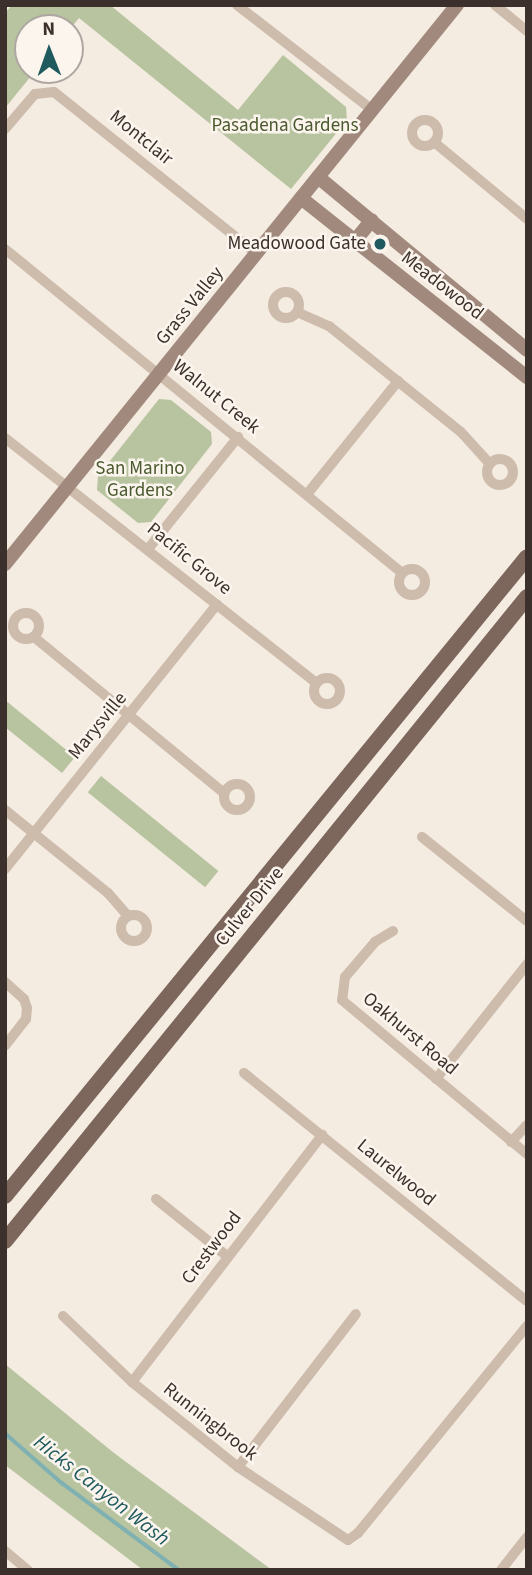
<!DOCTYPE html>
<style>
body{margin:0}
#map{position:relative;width:532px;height:1575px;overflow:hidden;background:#f4ebe1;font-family:"Source Sans 3",sans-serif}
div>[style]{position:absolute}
.green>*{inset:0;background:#b8c4a0;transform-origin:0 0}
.stream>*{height:3.5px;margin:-1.75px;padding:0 1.75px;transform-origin:1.75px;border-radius:1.75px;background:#7fb0b2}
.street>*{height:10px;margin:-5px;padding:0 5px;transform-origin:5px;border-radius:5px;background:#cdbbac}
.street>.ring{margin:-5px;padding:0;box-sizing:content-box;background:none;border:10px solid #cdbbac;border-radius:50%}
.secondary>*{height:14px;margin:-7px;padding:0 7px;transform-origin:7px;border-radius:7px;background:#a18a7d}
.primary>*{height:16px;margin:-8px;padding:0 8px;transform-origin:8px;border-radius:8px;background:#7d675c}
.dots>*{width:19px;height:19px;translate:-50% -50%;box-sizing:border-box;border:4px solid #fbf5ee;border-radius:50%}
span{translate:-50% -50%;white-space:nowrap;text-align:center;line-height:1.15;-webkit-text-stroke:5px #fbf5ee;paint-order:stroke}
.park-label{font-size:19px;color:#4a5a2e}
.street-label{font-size:19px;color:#3b302b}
.poi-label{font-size:19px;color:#3b302b}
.right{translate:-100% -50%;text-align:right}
.water-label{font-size:21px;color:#1f5a5e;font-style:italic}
.frame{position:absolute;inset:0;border:7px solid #3b302b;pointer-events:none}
.north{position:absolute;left:14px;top:14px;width:70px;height:70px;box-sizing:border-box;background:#fbf5ee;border:2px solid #aea6a0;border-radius:50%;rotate:359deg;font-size:19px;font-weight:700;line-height:28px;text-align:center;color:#3b302b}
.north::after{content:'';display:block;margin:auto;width:24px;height:32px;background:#1f5a5e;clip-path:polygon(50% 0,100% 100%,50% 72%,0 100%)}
</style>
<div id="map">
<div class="green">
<i style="clip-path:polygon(12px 5px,110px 5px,238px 110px,283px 55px,346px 107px,347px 120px,291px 189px,79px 18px,70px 29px,28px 28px,28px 70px,36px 70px,5px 108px,5px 13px)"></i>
<i style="clip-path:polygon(159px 399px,171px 400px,211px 432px,212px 444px,151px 522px,138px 523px,97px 490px,98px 476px)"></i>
<i style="clip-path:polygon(5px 700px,75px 757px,62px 773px,5px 727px)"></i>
<i style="left:101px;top:776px;width:151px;height:21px;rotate:39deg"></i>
<i style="clip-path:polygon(5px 1364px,114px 1453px,272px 1570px,143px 1570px,5px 1465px)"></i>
</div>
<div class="stream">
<i style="left:5px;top:1433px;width:76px;rotate:41.3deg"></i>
<i style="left:62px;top:1483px;width:146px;rotate:36.6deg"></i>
</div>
<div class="street">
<i style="left:237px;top:5px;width:168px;rotate:37.8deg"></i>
<i style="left:495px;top:5px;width:41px;rotate:39.1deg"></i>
<i class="ring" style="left:412px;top:120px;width:16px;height:16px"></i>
<i style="left:5px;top:129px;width:46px;rotate:-49.4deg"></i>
<i style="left:35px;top:94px;width:19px;rotate:-6deg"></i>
<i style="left:54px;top:92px;width:260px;rotate:38.6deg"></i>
<i style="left:434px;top:142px;width:121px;rotate:39.6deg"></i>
<i style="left:5px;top:249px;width:512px;rotate:39.22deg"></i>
<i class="ring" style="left:273px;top:292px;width:16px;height:16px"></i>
<i style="left:297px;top:312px;width:35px;rotate:24deg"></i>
<i style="left:329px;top:326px;width:169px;rotate:38.8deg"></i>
<i style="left:461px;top:432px;width:43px;rotate:47.8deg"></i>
<i style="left:5px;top:438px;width:396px;rotate:38.2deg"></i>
<i class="ring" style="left:487px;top:459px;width:16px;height:16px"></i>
<i style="left:308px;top:493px;width:144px;rotate:-51.2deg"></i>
<i style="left:148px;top:549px;width:144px;rotate:-51.2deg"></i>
<i class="ring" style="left:399px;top:569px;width:16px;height:16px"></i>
<i class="ring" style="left:13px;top:613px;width:16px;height:16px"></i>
<i style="left:34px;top:637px;width:246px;rotate:39.4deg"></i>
<i class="ring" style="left:314px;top:678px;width:16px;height:16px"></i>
<i class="ring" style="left:224px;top:784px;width:16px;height:16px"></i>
<i style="left:5px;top:810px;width:132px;rotate:38.9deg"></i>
<i style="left:108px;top:893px;width:30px;rotate:49deg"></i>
<i style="left:422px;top:837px;width:134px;rotate:38.7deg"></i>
<i style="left:5px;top:869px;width:339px;rotate:-51.3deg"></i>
<i class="ring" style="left:121px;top:915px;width:16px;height:16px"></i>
<i style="left:393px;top:931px;width:21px;rotate:149deg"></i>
<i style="left:375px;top:942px;width:46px;rotate:130.6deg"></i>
<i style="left:345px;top:977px;width:23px;rotate:97deg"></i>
<i style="left:342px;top:1000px;width:241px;rotate:39.8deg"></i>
<i style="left:5px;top:982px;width:25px;rotate:42deg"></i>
<i style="left:24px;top:999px;width:9px;rotate:72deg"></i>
<i style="left:27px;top:1008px;width:11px;rotate:95deg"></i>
<i style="left:26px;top:1019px;width:34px;rotate:128deg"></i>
<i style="left:244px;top:1073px;width:363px;rotate:38.9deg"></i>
<i style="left:436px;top:1079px;width:147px;rotate:-51.6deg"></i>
<i style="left:511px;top:1142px;width:23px;rotate:-47deg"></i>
<i style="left:156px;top:1199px;width:91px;rotate:38.8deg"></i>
<i style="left:63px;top:1316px;width:95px;rotate:43.7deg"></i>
<i style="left:132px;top:1382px;width:136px;rotate:38.7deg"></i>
<i style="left:238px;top:1467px;width:132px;rotate:33.6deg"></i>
<i style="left:348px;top:1540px;width:12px;rotate:-35deg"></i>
<i style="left:358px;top:1533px;width:267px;rotate:-50.8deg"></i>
<i style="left:132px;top:1382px;width:312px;rotate:-52.4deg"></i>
<i style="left:238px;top:1467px;width:193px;rotate:-52.4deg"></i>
<i style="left:5px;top:1551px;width:30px;rotate:40deg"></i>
<i style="left:501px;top:1570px;width:42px;rotate:-51.8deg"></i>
</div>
<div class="secondary">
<i style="left:318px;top:177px;width:271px;rotate:39.6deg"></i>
<i style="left:301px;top:198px;width:288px;rotate:38.4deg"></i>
<i style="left:354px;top:242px;width:28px;rotate:-51deg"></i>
<i style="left:5px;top:564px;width:719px;rotate:-51.04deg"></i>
</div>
<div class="primary">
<i style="left:5px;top:1196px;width:825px;rotate:-50.75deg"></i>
<i style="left:5px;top:1241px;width:829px;rotate:-50.97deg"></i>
</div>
<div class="dots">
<i style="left:380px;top:244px;background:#1f5a5e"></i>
</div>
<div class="park-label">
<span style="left:285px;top:126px">Pasadena Gardens</span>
<span style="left:140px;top:480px">San Marino<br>Gardens</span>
</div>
<div class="street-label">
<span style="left:141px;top:138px;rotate:39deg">Montclair</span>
<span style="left:442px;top:286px;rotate:38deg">Meadowood</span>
<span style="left:190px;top:306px;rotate:-51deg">Grass Valley</span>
<span style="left:216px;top:397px;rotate:39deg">Walnut Creek</span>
<span style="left:189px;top:559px;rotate:39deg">Pacific Grove</span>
<span style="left:98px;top:726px;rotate:-51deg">Marysville</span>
<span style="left:250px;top:907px;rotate:-51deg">Culver Drive</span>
<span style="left:410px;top:1034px;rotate:40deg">Oakhurst Road</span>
<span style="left:396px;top:1173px;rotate:39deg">Laurelwood</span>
<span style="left:212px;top:1248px;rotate:-53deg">Crestwood</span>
<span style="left:210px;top:1422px;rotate:38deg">Runningbrook</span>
</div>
<div class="poi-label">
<span class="right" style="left:366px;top:244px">Meadowood Gate</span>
</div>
<div class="water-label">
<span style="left:102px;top:1490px;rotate:38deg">Hicks Canyon Wash</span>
</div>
<div class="frame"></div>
<div class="north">N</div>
</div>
